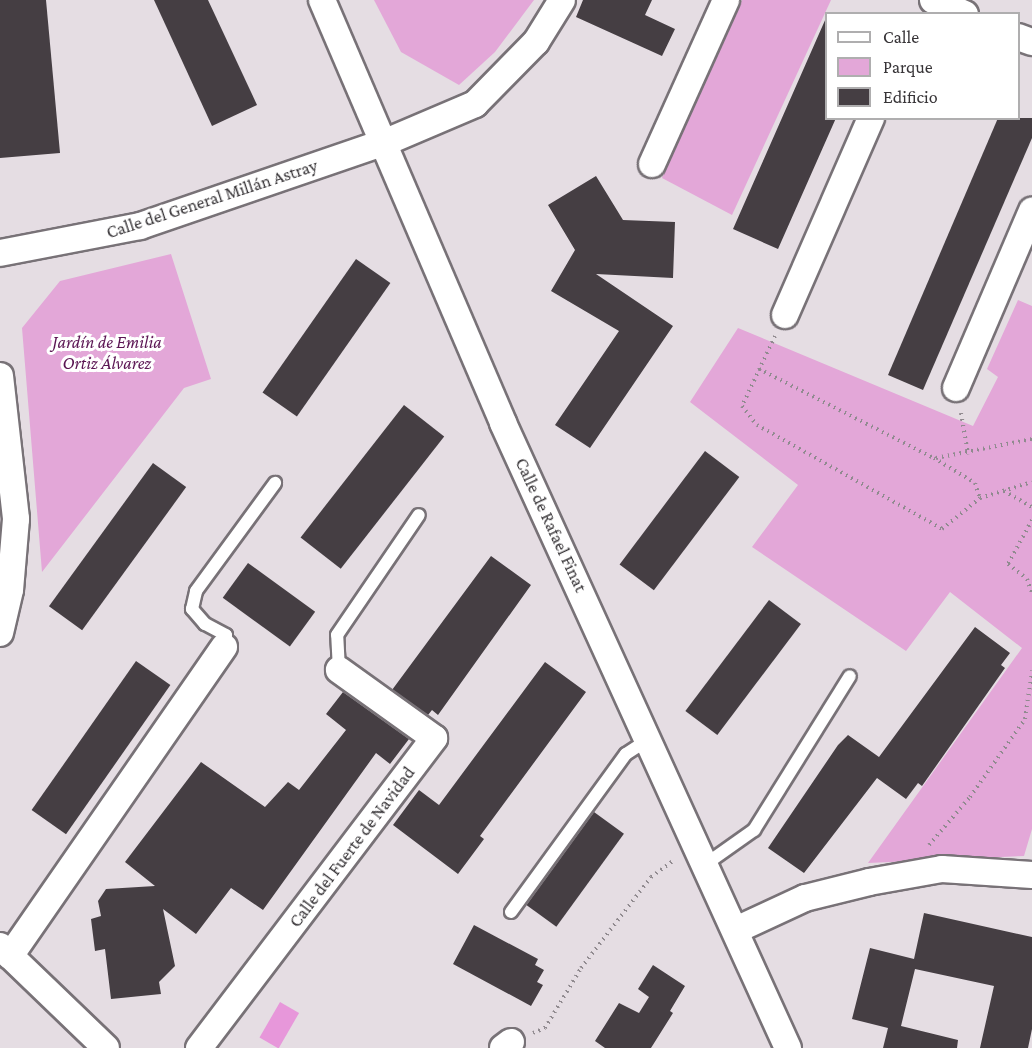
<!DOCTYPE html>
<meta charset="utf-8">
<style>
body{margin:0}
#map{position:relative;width:1032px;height:1048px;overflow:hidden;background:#e5dde3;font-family:"Crimson Pro",serif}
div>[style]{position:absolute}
.green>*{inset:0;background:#e3a7d8}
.water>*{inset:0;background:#e797da;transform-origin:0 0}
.building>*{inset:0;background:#453e43;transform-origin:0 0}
.path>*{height:4px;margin-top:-2px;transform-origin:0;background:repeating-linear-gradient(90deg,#908a8f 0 1.5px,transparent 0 6px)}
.roads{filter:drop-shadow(2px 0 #787277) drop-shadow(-2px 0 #787277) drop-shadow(0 2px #787277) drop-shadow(0 -2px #787277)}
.lane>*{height:12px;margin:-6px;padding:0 6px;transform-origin:6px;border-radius:6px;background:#fff}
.street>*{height:26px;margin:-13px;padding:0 13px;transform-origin:13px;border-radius:13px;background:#fff}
span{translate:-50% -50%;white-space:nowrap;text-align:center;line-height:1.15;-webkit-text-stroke:6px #fff;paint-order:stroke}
.street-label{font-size:18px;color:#373437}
.park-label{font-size:18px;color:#5a1452;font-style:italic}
.legend{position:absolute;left:825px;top:12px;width:195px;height:108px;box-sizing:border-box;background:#fff;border:2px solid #afaeaf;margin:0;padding:8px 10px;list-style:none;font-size:18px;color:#373437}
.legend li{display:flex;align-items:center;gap:12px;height:30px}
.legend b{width:30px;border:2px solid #afaeaf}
</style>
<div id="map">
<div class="green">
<i style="clip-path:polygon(374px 0,534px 0,495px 52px,459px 85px,401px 52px)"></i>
<i style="clip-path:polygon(742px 0,831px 0,732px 215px,662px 178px)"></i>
<i style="clip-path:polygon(171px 254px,211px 379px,184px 388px,42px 572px,22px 328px,60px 281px)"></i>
<i style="clip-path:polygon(1018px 300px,1032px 306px,1032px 829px,1024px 856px,868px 863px,1022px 648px,950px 592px,906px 651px,752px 547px,798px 485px,690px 402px,738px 328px,973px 426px,998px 377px,987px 369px)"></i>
</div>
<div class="water">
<i style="left:280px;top:1002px;width:22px;height:41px;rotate:30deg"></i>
</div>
<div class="building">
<i style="clip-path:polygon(0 0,46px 0,60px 153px,0 158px)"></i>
<i style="clip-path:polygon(154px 0,208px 0,257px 105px,212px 126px)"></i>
<i style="clip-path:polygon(583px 0,652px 0,645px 15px,675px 29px,662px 56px,576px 17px)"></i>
<i style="clip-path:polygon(826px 18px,826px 118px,836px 118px,778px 249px,733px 229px)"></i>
<i style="clip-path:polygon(998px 118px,1032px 118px,1032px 138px,923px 390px,888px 375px)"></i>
<i style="clip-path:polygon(596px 176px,623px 220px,675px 222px,673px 278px,596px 274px,673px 326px,590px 448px,555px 425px,619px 331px,551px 291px,575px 250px,548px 205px)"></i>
<i style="left:356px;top:259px;width:42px;height:163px;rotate:35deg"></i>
<i style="left:404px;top:405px;width:51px;height:168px;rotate:38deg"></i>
<i style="left:705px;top:451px;width:43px;height:142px;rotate:37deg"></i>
<i style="left:153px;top:463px;width:41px;height:177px;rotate:36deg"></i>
<i style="clip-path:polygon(491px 556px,531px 585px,438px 715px,432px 710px,428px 715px,392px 690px)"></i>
<i style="left:248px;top:563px;width:83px;height:43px;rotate:36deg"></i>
<i style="left:769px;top:600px;width:40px;height:139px;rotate:37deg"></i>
<i style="clip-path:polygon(975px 627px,1010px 653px,1001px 665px,1005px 668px,922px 786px,918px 783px,906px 799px,877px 778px,804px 873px,768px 848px,838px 745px,848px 735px,879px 757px)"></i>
<i style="left:136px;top:661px;width:42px;height:182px;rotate:35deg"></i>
<i style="clip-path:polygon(545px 662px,586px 692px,480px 836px,484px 839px,458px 874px,393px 825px,419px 790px,439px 805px)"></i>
<i style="clip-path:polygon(343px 692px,409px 739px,390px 764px,376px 753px,263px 910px,231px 888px,196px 934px,163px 909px,175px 966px,159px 982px,161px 994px,111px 999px,105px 949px,95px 951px,91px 919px,101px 916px,98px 901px,106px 889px,155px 886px,125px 862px,201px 762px,265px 807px,288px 782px,299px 790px,346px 730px,326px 714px)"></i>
<i style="left:594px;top:812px;width:37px;height:115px;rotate:36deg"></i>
<i style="clip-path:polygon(924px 913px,1032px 937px,1032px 1029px,1028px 1048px,980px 1048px,994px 986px,915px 969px,901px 1026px,958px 1040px,957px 1048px,883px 1048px,888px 1028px,852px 1019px,870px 948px,914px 959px)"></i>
<i style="clip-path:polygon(474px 925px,538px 959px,535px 965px,544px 970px,537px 982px,543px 985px,531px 1006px,453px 964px)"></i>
<i style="clip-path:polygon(653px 965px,685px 986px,670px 1011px,673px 1013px,651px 1048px,605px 1048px,595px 1041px,619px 1003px,639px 1013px,649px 997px,638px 989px)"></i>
</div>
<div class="path">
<i style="left:775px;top:336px;width:77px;rotate:115.2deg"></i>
<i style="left:742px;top:406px;width:24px;rotate:52deg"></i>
<i style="left:757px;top:425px;width:212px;rotate:29.3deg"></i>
<i style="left:942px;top:529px;width:49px;rotate:-39.2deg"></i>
<i style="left:980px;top:498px;width:54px;rotate:-17.1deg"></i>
<i style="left:759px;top:369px;width:196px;rotate:27deg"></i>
<i style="left:934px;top:458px;width:48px;rotate:31.4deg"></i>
<i style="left:975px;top:483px;width:16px;rotate:72deg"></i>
<i style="left:961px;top:413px;width:42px;rotate:80.3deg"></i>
<i style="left:936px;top:458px;width:98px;rotate:-11.2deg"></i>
<i style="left:1004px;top:491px;width:32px;rotate:30deg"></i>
<i style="left:1032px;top:520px;width:50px;rotate:118.6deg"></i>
<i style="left:1008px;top:564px;width:24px;rotate:38deg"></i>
<i style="left:1027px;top:579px;width:15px;rotate:70deg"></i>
<i style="left:929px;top:845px;width:63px;rotate:-49.5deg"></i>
<i style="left:970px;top:797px;width:95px;rotate:-54.8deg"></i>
<i style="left:1025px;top:719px;width:49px;rotate:-81.7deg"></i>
<i style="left:533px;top:1033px;width:13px;rotate:-23deg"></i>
<i style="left:545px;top:1028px;width:70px;rotate:-59deg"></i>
<i style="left:581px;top:968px;width:115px;rotate:-52.4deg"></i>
<i style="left:651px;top:877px;width:29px;rotate:-36deg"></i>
</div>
<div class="roads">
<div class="lane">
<i style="left:224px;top:647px;width:12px;rotate:-81deg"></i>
<i style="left:226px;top:635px;width:24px;rotate:-152deg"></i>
<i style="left:205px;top:624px;width:20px;rotate:-131deg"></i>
<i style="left:192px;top:609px;width:18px;rotate:-77deg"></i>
<i style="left:196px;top:591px;width:134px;rotate:-53.8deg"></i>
<i style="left:339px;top:670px;width:35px;rotate:-93deg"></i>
<i style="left:337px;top:635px;width:145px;rotate:-55.7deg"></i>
<i style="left:706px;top:864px;width:59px;rotate:-35.3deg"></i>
<i style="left:754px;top:830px;width:181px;rotate:-58.1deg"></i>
<i style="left:511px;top:912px;width:195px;rotate:-54deg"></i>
<i style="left:626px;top:754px;width:27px;rotate:-33deg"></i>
</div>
<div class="street">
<i style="left:322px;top:0;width:460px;rotate:66.8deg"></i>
<i style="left:503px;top:423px;width:687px;rotate:65.49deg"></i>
<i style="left:933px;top:0;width:35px;rotate:24deg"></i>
<i style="left:1018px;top:37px;width:15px;rotate:20deg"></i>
<i style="left:652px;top:164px;width:180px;rotate:-65.7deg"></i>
<i style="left:0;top:253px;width:143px;rotate:-10.9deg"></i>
<i style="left:140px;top:226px;width:260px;rotate:-18.9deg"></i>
<i style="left:386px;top:142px;width:97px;rotate:-23.1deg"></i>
<i style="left:475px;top:104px;width:87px;rotate:-45.5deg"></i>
<i style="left:536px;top:42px;width:49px;rotate:-58.2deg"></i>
<i style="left:785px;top:315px;width:215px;rotate:-66.4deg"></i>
<i style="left:0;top:376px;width:144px;rotate:83.6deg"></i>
<i style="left:16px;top:519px;width:71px;rotate:94.8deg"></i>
<i style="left:10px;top:590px;width:44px;rotate:103.1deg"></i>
<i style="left:956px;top:388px;width:193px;rotate:-66.8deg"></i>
<i style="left:736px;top:930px;width:76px;rotate:-24.9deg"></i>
<i style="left:805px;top:898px;width:66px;rotate:-14deg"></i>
<i style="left:869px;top:882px;width:74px;rotate:-10.1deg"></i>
<i style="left:942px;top:869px;width:90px;rotate:3.8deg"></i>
<i style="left:0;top:946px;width:147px;rotate:43.9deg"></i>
<i style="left:10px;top:956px;width:376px;rotate:-55.3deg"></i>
<i style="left:199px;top:1048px;width:389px;rotate:-52.8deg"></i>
<i style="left:434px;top:738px;width:117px;rotate:-144.4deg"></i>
<i style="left:503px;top:1048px;width:10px;rotate:-37deg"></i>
</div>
</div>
<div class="street-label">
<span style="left:212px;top:199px;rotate:-18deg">Calle del General Millán Astray</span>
<span style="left:551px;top:525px;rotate:65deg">Calle de Rafael Finat</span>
<span style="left:352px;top:847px;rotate:-53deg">Calle del Fuerte de Navidad</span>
</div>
<div class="park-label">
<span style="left:107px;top:353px">Jardín de Emilia<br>Ortiz Álvarez</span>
</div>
<ul class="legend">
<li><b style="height:8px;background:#fff"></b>Calle</li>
<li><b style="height:16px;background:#e3a7d8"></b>Parque</li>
<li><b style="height:16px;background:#453e43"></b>Edificio</li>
</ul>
</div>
